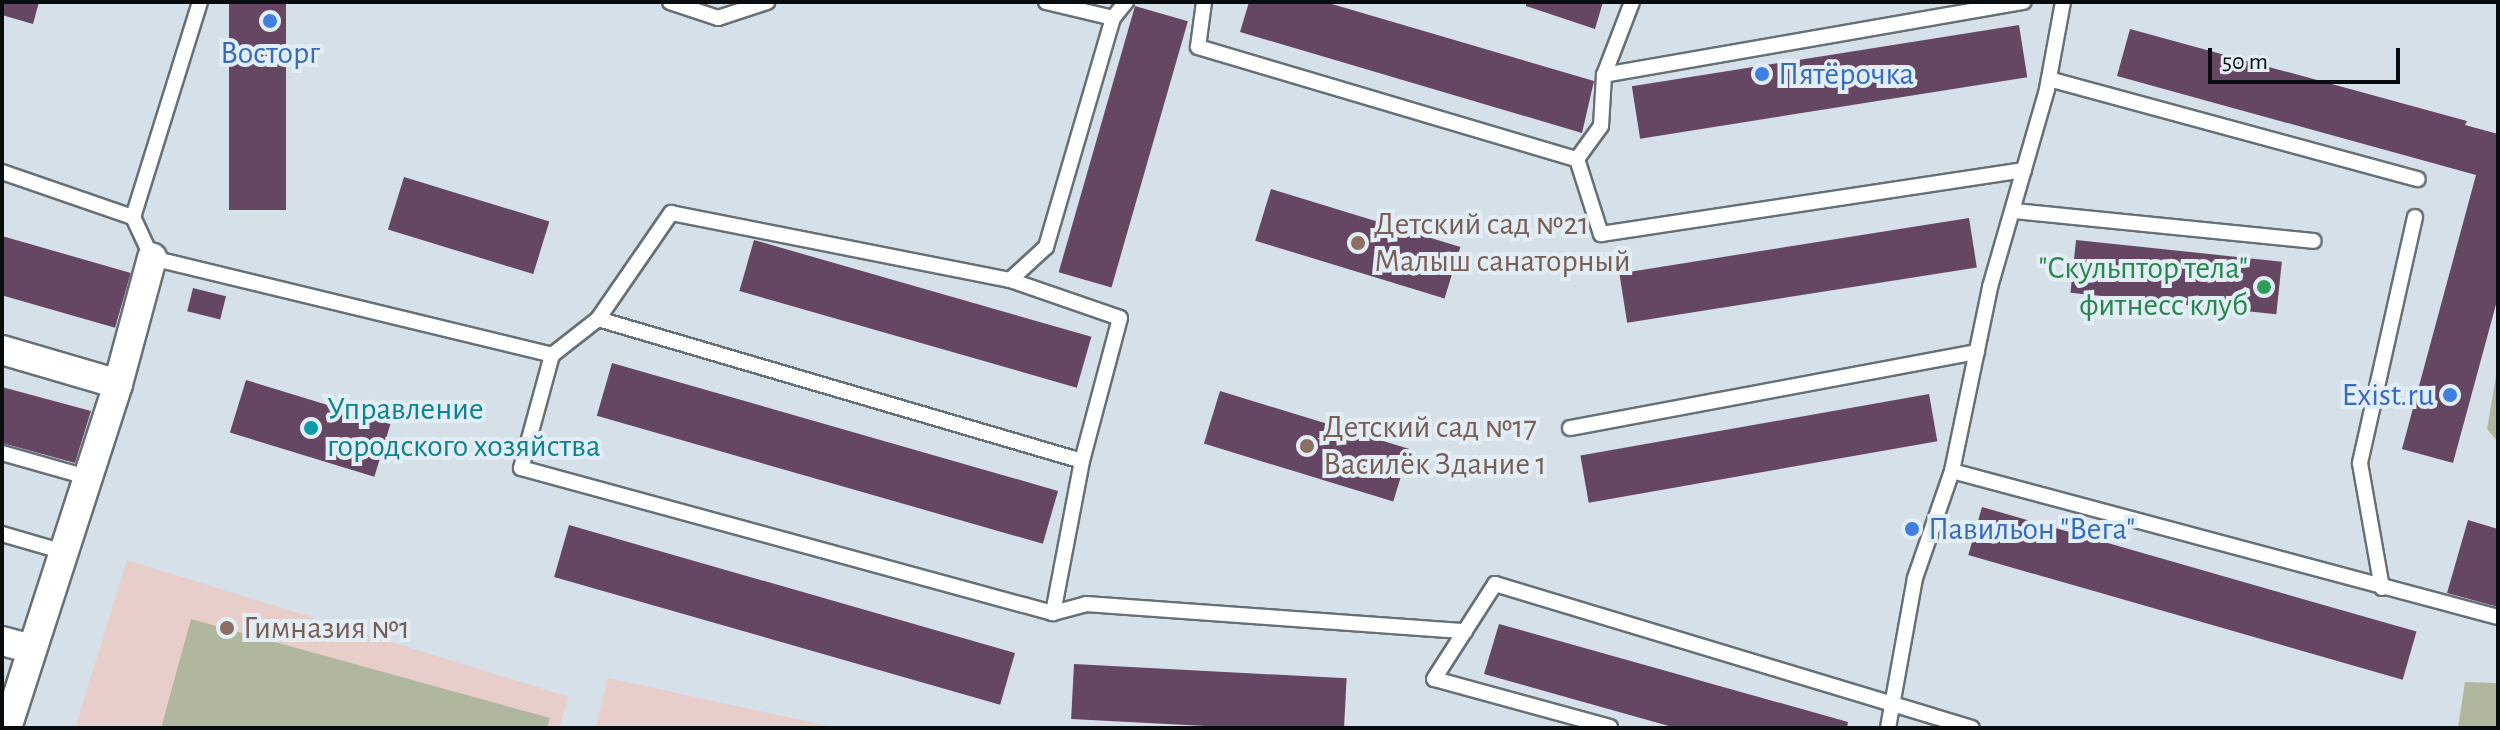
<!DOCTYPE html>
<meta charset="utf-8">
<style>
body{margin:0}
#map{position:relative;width:2500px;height:730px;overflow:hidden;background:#d6e0e8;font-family:"Alegreya Sans",sans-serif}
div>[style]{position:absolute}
.education>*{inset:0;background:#e8cecb}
.green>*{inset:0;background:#b0b79e}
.building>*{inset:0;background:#664763;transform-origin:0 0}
.roads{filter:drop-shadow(2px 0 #677076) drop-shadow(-2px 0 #677076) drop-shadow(0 2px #677076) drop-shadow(0 -2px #677076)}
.service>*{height:14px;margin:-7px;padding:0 7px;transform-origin:7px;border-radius:7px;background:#fff}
.minor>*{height:28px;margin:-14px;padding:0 14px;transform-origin:14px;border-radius:14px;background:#fff}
.dots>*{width:22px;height:22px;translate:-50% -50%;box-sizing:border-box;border:4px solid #e3edf5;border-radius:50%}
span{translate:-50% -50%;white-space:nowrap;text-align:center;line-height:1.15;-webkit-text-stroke:8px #e3edf5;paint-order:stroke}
.shop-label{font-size:32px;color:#366cbe}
.left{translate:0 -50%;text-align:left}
.right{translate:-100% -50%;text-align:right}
.education-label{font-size:32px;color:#785e54}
.leisure-label{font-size:32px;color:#27864d}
.culture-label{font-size:32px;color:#0d838f}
.frame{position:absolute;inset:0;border:4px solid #090d0f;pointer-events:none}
.scale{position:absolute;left:2208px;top:48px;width:192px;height:36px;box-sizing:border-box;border:4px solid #090d0f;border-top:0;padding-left:10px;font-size:24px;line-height:28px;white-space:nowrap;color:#090d0f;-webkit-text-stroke:6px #e3edf5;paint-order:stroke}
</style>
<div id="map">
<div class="education">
<i style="clip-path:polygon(127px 560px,569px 697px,559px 728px,75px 728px)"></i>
<i style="clip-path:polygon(608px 678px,838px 728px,595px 728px)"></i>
</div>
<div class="green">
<i style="clip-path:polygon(2498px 364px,2498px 442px,2487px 429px)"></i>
<i style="clip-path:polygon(191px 619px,550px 718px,547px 728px,161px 728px)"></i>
<i style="clip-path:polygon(2465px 682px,2498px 683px,2498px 728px,2458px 728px)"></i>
</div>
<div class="building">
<i style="clip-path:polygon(2px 2px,39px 2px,33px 24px,2px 15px)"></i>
<i style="left:229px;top:2px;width:57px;height:208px"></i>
<i style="clip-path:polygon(1249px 2px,1325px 2px,1594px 81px,1582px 133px,1240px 32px)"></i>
<i style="clip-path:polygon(1526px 2px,1603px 2px,1595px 29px,1526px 6px)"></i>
<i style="left:1135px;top:6px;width:55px;height:277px;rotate:16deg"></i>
<i style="left:2019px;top:25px;width:53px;height:392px;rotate:81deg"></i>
<i style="clip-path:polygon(2130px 29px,2467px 121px,2465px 125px,2498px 134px,2498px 297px,2453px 463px,2402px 449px,2476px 175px,2117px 76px)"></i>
<i style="left:404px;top:177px;width:152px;height:55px;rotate:17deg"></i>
<i style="left:1271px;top:189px;width:198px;height:54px;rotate:17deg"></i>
<i style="left:1969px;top:218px;width:50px;height:354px;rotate:81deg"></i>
<i style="left:2px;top:236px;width:134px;height:57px;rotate:16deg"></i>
<i style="left:754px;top:240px;width:351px;height:53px;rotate:16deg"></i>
<i style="left:2076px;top:240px;width:207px;height:53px;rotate:6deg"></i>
<i style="left:193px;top:288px;width:34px;height:24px;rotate:14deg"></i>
<i style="left:612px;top:363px;width:464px;height:55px;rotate:16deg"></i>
<i style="left:246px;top:380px;width:151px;height:55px;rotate:17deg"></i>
<i style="clip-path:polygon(2px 387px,91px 411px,75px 463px,2px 443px)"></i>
<i style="left:1220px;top:391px;width:198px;height:55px;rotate:17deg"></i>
<i style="left:1929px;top:394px;width:48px;height:354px;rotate:80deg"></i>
<i style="left:1982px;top:507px;width:452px;height:50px;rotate:16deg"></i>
<i style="clip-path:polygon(2468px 520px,2498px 529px,2498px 607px,2447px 593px)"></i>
<i style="left:569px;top:525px;width:464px;height:54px;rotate:16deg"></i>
<i style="clip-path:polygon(1499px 624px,1848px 722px,1847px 728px,1676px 728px,1484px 674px)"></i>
<i style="left:1074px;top:664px;width:273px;height:55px;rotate:3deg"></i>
</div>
<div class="roads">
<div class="service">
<i style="left:200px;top:2px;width:225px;rotate:107.3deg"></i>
<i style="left:133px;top:217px;width:45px;rotate:65.1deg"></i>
<i style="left:152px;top:258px;width:412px;rotate:13.6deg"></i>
<i style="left:552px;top:355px;width:117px;rotate:105.3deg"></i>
<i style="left:521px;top:468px;width:551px;rotate:15.25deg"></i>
<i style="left:1053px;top:613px;width:34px;rotate:-15deg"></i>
<i style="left:1086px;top:604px;width:380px;rotate:4.1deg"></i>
<i style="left:670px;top:2px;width:51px;rotate:18.4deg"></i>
<i style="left:718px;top:18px;width:52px;rotate:-18.1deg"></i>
<i style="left:1046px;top:2px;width:69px;rotate:13.4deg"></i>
<i style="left:1113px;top:18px;width:21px;rotate:-51deg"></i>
<i style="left:1204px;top:2px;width:45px;rotate:97.6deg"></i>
<i style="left:1198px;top:47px;width:395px;rotate:16.5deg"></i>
<i style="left:1577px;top:159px;width:79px;rotate:72.3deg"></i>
<i style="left:1601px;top:234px;width:428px;rotate:-8.6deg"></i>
<i style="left:1604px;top:75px;width:426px;rotate:-9.9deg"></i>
<i style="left:2049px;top:79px;width:382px;rotate:15.2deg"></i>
<i style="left:1577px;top:159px;width:41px;rotate:-54deg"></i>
<i style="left:1601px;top:126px;width:51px;rotate:-86.6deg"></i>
<i style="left:1604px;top:75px;width:78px;rotate:-69deg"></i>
<i style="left:2px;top:172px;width:139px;rotate:19deg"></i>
<i style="left:2014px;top:211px;width:301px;rotate:5.7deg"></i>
<i style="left:1010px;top:280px;width:116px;rotate:19.1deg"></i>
<i style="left:1120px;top:318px;width:148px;rotate:104.9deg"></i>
<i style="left:598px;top:319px;width:129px;rotate:-55.4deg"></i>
<i style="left:671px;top:213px;width:346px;rotate:11.2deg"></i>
<i style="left:1010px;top:280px;width:49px;rotate:-42.5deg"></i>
<i style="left:1046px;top:247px;width:239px;rotate:-73.7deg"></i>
<i style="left:552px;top:355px;width:58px;rotate:-38deg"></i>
<i style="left:598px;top:319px;width:504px;rotate:16.35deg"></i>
<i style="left:1082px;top:461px;width:155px;rotate:100.8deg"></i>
<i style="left:1570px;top:428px;width:414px;rotate:-10.6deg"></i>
<i style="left:2px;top:453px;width:88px;rotate:15.8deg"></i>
<i style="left:1952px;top:471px;width:565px;rotate:14.97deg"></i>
<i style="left:2px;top:534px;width:65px;rotate:16.2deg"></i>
<i style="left:2382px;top:588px;width:127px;rotate:-100deg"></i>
<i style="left:2360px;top:463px;width:252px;rotate:-77.4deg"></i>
<i style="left:1610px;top:727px;width:182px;rotate:-164.7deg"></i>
<i style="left:1434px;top:679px;width:113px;rotate:-57.3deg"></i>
<i style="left:1495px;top:584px;width:498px;rotate:16.8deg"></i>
<i style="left:1888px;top:728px;width:152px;rotate:-79.8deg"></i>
<i style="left:1915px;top:578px;width:113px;rotate:-70.9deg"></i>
<i style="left:1952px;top:471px;width:188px;rotate:-78.3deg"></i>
<i style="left:1990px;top:287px;width:206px;rotate:-73.9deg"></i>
<i style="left:2047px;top:89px;width:88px;rotate:-79.6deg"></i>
</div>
<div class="minor">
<i style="left:2px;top:350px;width:121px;rotate:16.3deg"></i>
<i style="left:2px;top:641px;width:31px;rotate:15deg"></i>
<i style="left:7px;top:728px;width:361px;rotate:-72.1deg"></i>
<i style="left:118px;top:384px;width:131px;rotate:-74.9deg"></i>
</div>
</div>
<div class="dots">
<i style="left:270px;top:21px;background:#3f7fe0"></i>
<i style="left:1762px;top:74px;background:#3f7fe0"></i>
<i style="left:1358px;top:243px;background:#8d6e63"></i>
<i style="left:2264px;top:287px;background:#2e9e5b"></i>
<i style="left:2450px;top:395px;background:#3f7fe0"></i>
<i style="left:311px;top:428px;background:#0f9aa8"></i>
<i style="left:1307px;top:446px;background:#8d6e63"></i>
<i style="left:1912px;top:529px;background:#3f7fe0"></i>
<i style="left:227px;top:628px;background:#8d6e63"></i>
</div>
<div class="shop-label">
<span style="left:270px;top:53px">Восторг</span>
<span class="left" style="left:1778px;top:74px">Пятёрочка</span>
<span class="right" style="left:2434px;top:395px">Exist.ru</span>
<span class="left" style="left:1928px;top:529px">Павильон "Вега"</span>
</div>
<div class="education-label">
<span class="left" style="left:1374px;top:243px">Детский сад №21<br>Малыш санаторный</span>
<span class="left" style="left:1323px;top:446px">Детский сад №17<br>Василёк Здание 1</span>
<span class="left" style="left:243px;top:628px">Гимназия №1</span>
</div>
<div class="leisure-label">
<span class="right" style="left:2248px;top:287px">"Скульптор тела"<br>фитнесс клуб</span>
</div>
<div class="culture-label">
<span class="left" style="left:327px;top:428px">Управление<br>городского хозяйства</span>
</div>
<div class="frame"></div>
<div class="scale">50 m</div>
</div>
